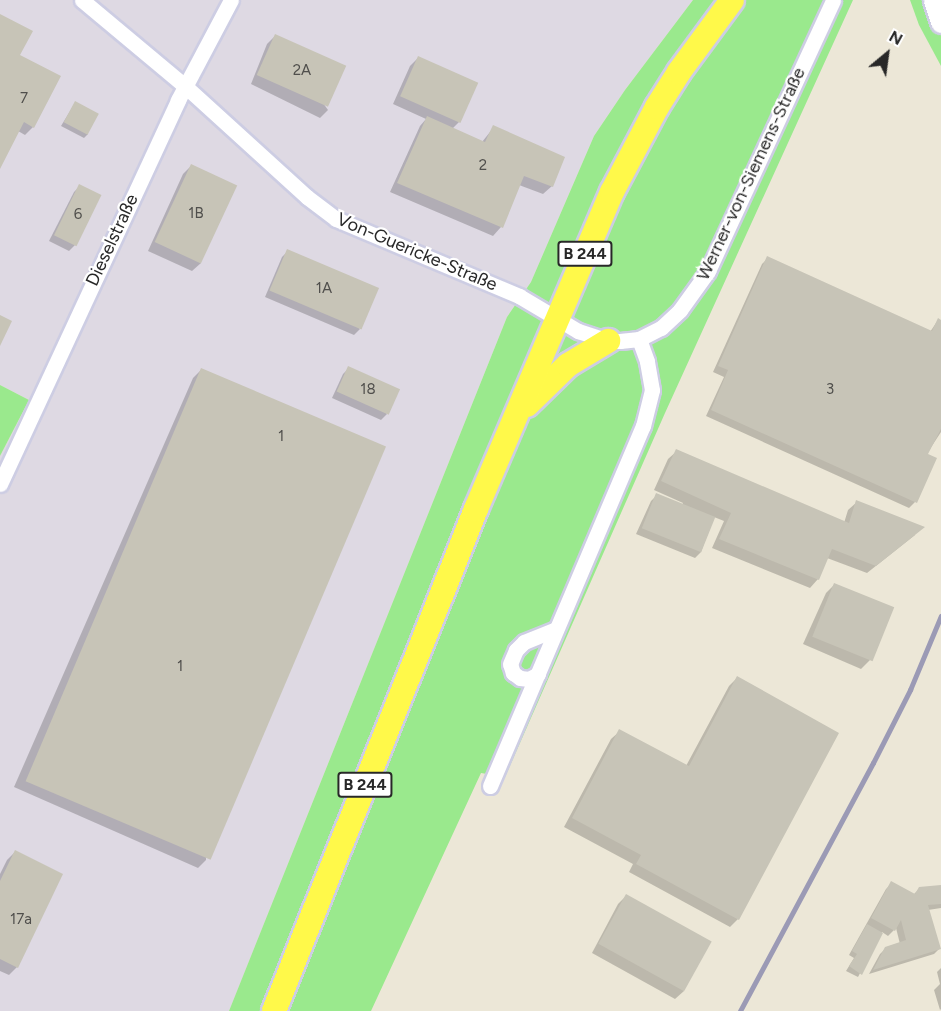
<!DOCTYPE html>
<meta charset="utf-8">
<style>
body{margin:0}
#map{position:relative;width:941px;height:1011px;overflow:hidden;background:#ece7d7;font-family:Figtree,sans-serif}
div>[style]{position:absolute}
.industrial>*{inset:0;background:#ded9e3}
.green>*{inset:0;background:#9ae98d}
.shadow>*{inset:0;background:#0003}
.building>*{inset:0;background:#c7c4b7;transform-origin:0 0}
.roads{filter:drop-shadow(2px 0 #cdcde3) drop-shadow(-2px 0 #cdcde3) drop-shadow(0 2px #cdcde3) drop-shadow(0 -2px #cdcde3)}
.minor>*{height:15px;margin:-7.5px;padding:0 7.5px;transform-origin:7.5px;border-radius:7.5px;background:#fff}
.secondary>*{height:21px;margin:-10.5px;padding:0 10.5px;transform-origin:10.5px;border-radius:10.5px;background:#fff}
.primary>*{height:24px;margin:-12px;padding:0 12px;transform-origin:12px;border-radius:12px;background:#fff94a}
.rail>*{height:4.5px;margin:-2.25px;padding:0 2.25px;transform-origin:2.25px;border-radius:2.25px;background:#9b9ab5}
span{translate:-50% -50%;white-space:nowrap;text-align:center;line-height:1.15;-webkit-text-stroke:4.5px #fff;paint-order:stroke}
.number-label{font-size:15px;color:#504f4c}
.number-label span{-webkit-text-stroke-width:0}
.shield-label span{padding:2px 4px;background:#fff;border:2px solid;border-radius:4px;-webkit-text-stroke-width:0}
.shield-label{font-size:16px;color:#282828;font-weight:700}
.street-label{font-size:18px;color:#282828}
.north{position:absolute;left:857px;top:24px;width:60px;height:60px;-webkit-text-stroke:4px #fff;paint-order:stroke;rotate:29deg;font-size:16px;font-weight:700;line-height:24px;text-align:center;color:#282828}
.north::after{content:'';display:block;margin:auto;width:21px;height:27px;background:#282828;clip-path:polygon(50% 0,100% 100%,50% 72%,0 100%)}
</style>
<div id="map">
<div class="industrial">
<i style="clip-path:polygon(0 0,693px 0,625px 90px,594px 136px,531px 282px,507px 317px,229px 1011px,0 1011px,0 456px,29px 400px,0 385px)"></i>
</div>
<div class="green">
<i style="clip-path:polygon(693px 0,853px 0,665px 413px,505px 777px,481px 773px,371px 1011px,229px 1011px,507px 317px,531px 282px,594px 136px,625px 90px)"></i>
<i style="clip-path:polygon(910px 0,941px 0,941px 66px,919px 25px)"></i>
<i style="clip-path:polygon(0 385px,29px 400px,0 456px)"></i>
</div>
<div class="shadow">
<i style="clip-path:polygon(0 16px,18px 56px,33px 127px,25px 135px,18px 131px,0 166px)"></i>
<i style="clip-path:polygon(275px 36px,328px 110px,320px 118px,251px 84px,267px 44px)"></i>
<i style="clip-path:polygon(418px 58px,459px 122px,452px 129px,482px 142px,494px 127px,552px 186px,543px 194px,519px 185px,501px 227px,493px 236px,390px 192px,420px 126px,426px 119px,393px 104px,410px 66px)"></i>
<i style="clip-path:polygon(75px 103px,88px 134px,84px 138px,61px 126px)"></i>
<i style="clip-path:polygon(191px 166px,201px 263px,192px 271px,148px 251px,183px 174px)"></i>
<i style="clip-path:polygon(80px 186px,75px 245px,69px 251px,49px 241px,74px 192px)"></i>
<i style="clip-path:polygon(288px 251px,360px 329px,354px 335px,265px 297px,282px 257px)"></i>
<i style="clip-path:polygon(768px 258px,930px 332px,938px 320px,941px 322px,941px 432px,926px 455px,935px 459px,915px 502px,909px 508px,706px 416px,724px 377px,713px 372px,762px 264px)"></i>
<i style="clip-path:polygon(349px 368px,387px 414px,381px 420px,332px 398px,343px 374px)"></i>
<i style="clip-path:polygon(201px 370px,206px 860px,198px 868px,14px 787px,193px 378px)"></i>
<i style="clip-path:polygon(677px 451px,844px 523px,848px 510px,857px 502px,915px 535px,867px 573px,827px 558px,818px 579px,810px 588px,712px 548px,724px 521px,714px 517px,701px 552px,695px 558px,636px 534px,651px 501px,657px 495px,682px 505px,683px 503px,654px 490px,668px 459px)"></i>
<i style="clip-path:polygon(834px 585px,870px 660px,861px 669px,803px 644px,826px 593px)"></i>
<i style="clip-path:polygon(737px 678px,738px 919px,730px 927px,629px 872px,633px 864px,564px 827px,611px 739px,620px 731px,686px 766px,729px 686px)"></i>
<i style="clip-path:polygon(15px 852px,17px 967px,9px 975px,0 971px,0 874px,7px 860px)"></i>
<i style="clip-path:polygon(892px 883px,913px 895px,920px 888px,941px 886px,941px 908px,928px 910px,940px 948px,934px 954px,869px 974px,880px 954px,886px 948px,900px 944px,896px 928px,888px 936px,882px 932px,858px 977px,846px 971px,854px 958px,849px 955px,886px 889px)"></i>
<i style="clip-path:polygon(626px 896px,684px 991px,675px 999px,592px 953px,618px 904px)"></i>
<i style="clip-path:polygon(941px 968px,941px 1009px,940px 1010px,934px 990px,940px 984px,937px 972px)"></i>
</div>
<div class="building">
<i style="clip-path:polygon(0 14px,33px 31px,20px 55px,61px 76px,34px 128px,24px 122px,0 169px)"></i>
<i style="left:275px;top:34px;width:78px;height:45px;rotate:24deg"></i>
<i style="left:418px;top:56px;width:66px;height:44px;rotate:24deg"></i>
<i style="left:75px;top:101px;width:27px;height:24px;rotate:28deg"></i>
<i style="clip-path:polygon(427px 116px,485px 142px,493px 125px,565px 157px,553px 187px,524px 176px,503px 228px,397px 183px)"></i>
<i style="left:191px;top:164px;width:51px;height:86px;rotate:25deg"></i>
<i style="left:79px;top:184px;width:25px;height:57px;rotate:26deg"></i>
<i style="left:287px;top:249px;width:100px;height:45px;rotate:23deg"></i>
<i style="clip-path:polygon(767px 256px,932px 331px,938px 318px,941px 320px,941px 429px,928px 454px,937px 458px,917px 503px,711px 410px,728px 370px,718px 366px)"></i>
<i style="clip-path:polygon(0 315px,12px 321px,0 346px)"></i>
<i style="left:348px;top:366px;width:57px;height:28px;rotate:24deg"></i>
<i style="left:201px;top:368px;width:201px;height:449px;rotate:23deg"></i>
<i style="clip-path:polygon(676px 449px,849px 523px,856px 500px,925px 527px,876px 566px,832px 549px,819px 580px,719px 539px,731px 513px,661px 481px)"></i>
<i style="left:656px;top:493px;width:64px;height:38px;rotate:22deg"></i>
<i style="left:834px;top:583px;width:65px;height:58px;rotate:22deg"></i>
<i style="clip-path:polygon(737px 676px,839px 733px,739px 920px,636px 864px,641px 855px,572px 818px,619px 729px,689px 766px)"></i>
<i style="clip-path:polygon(15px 850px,63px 874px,18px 968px,0 959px,0 881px)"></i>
<i style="clip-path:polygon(891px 881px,915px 894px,919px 887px,941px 885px,941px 904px,928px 905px,941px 949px,873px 970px,885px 947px,906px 940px,901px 920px,895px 931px,871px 918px)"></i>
<i style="left:626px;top:894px;width:98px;height:57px;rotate:29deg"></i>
<i style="clip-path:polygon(867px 924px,883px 933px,862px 975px,849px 966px,857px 954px,852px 951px)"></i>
</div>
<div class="roads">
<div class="minor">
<i style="left:82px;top:0;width:134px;rotate:39.9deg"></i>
<i style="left:185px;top:86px;width:165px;rotate:42.3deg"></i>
<i style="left:307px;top:197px;width:36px;rotate:37deg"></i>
<i style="left:336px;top:219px;width:199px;rotate:22.8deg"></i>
<i style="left:519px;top:296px;width:69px;rotate:30.7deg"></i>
<i style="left:578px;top:331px;width:32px;rotate:18deg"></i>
<i style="left:608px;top:341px;width:12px"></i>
<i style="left:620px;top:341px;width:19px;rotate:-6deg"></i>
<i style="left:639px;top:339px;width:25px;rotate:-27deg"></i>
<i style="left:661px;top:328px;width:26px;rotate:-43deg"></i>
<i style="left:680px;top:310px;width:48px;rotate:-54.3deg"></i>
<i style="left:708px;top:271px;width:298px;rotate:-65.2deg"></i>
<i style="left:0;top:484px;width:423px;rotate:-65.1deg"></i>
<i style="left:178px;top:100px;width:113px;rotate:-62.1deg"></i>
<i style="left:538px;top:674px;width:10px;rotate:151deg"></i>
<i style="left:529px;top:679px;width:9px;rotate:-174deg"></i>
<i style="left:520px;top:678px;width:9px;rotate:-144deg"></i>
<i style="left:513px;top:673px;width:9px;rotate:-108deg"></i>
<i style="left:510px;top:664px;width:15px;rotate:-67deg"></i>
<i style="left:516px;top:650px;width:11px;rotate:-45deg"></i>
<i style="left:524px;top:642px;width:35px;rotate:-22deg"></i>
<i style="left:490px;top:786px;width:391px;rotate:-67deg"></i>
<i style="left:643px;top:426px;width:37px;rotate:-76deg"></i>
<i style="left:652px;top:390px;width:29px;rotate:-100deg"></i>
<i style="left:647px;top:361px;width:23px;rotate:-110deg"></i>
</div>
<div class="secondary">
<i style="left:934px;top:0;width:23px;rotate:72deg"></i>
</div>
<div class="primary">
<i style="left:527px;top:405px;width:57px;rotate:-44.3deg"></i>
<i style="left:568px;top:365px;width:47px;rotate:-31deg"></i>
<i style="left:274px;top:1011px;width:541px;rotate:-68.08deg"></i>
<i style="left:476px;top:509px;width:345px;rotate:-66.8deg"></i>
<i style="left:612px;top:192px;width:96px;rotate:-62.1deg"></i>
<i style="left:657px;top:107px;width:41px;rotate:-57.8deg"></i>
<i style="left:679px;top:72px;width:89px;rotate:-53.6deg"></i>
</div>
</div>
<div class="rail">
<i style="left:740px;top:1011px;width:281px;rotate:-61.8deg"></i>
<i style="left:873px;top:763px;width:82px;rotate:-63.1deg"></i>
<i style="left:910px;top:690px;width:80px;rotate:-67.3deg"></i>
</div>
<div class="number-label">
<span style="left:302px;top:71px">2A</span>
<span style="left:24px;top:99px">7</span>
<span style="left:483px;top:166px">2</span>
<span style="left:196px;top:214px">1B</span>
<span style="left:78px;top:215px">6</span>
<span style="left:324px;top:289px">1A</span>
<span style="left:368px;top:390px">18</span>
<span style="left:830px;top:390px">3</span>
<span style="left:281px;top:437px">1</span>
<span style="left:180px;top:667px">1</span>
<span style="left:21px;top:920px">17a</span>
</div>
<div class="shield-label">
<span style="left:585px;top:254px">B 244</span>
<span style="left:365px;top:785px">B 244</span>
</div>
<div class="street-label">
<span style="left:751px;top:174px;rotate:-65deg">Werner-von-Siemens-Straße</span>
<span style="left:112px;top:240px;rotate:-65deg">Dieselstraße</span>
<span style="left:417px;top:252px;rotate:23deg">Von-Guericke-Straße</span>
</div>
<div class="north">N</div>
</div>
